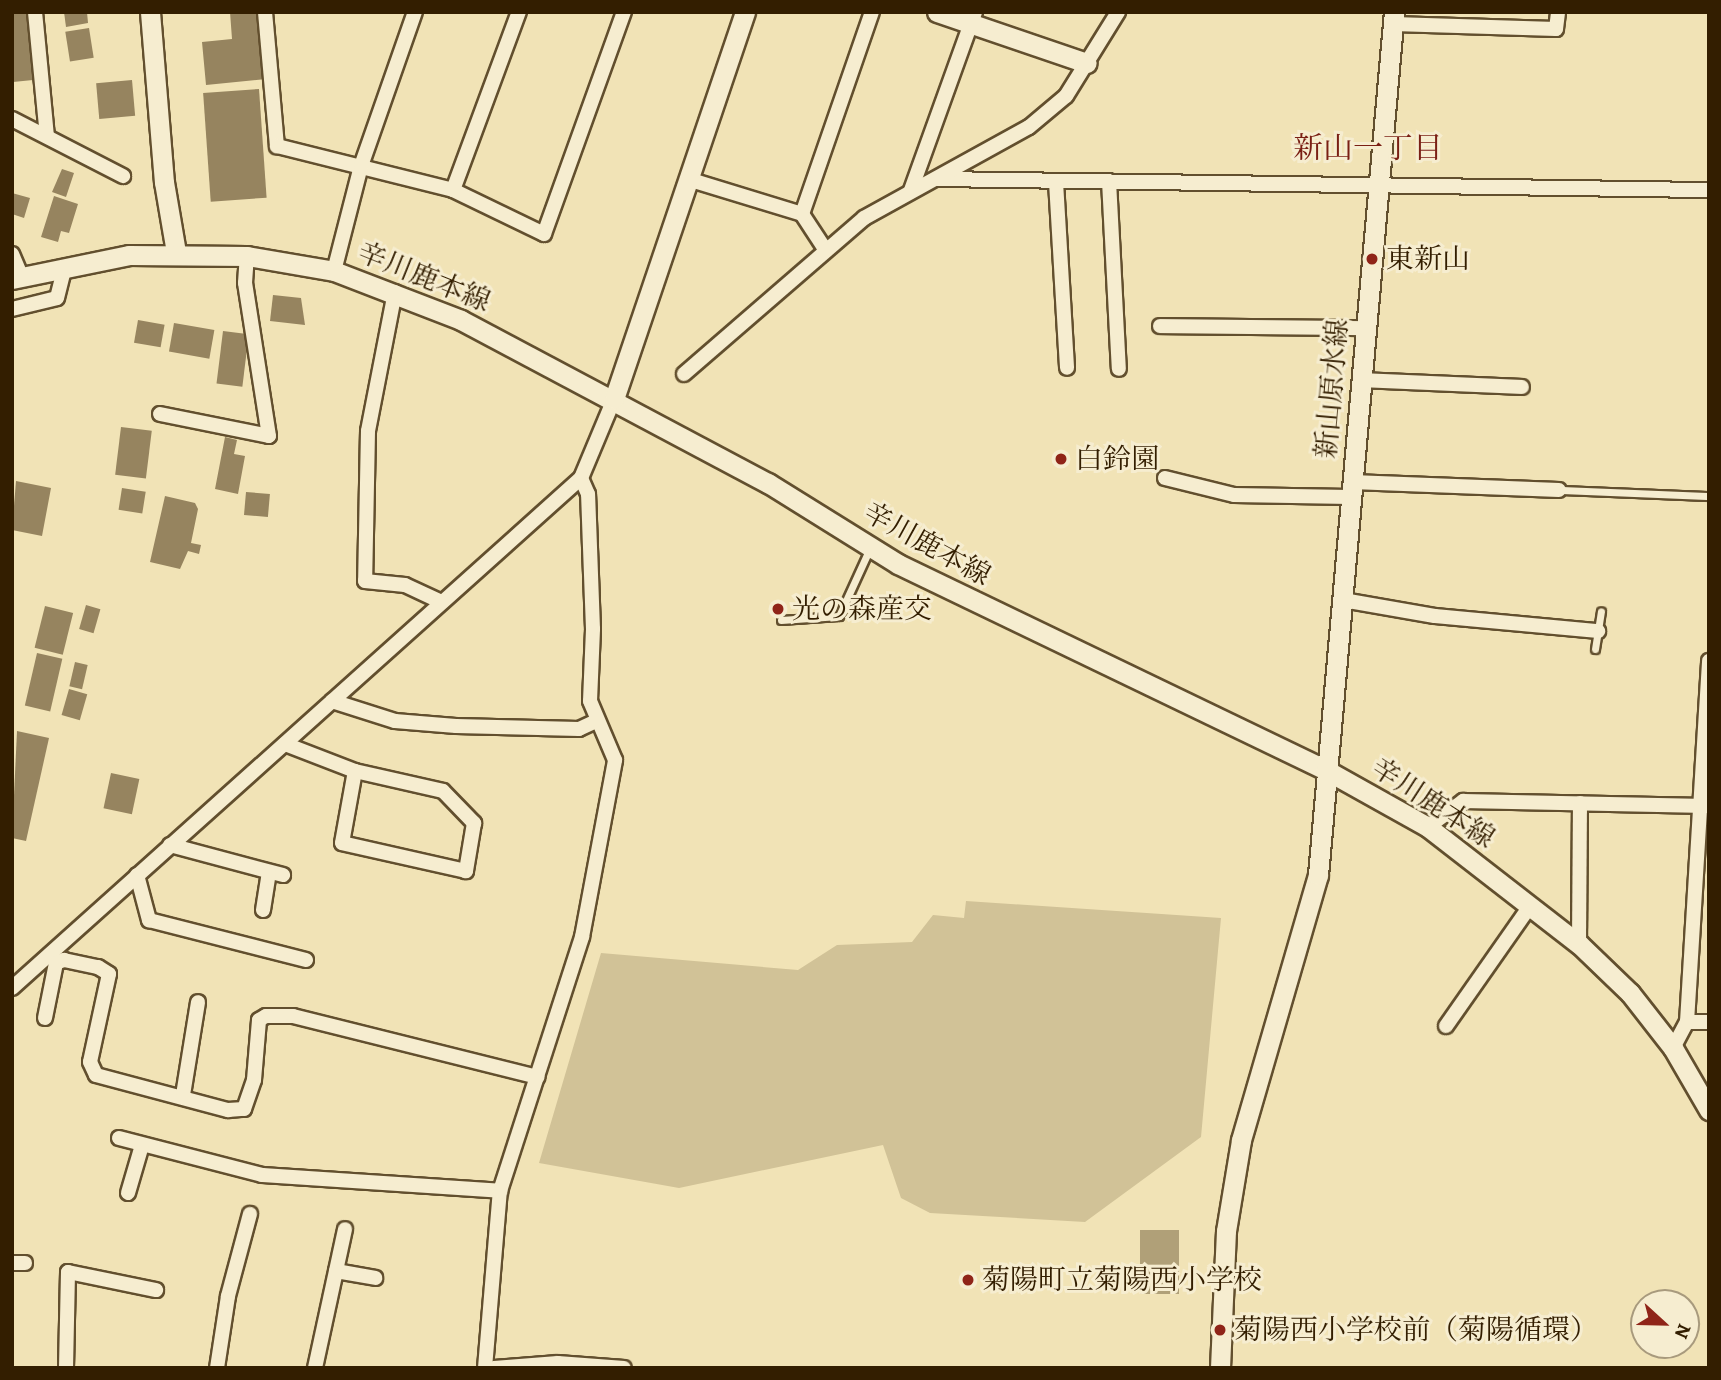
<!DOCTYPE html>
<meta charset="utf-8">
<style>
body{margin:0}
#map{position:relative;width:1721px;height:1380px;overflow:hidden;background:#f1e3b6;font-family:Alegreya,"Noto Serif JP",serif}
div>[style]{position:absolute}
.green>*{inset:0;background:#d1c297}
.water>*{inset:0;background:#b0a078;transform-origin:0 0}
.building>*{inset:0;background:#96845f;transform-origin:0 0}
.roads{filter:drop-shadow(2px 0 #624f2e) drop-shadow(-2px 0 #624f2e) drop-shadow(0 2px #624f2e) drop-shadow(0 -2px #624f2e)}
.lane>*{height:7px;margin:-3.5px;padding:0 3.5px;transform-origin:3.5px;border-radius:3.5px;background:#f6edd0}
.street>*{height:14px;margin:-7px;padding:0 7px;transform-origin:7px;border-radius:7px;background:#f6edd0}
.secondary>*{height:19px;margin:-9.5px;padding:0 9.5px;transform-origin:9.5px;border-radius:9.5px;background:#f6edd0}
.dots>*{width:19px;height:19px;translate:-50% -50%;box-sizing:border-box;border:4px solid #f6edd0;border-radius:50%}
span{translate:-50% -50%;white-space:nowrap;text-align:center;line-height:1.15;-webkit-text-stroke:6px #f6edd0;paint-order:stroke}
.poi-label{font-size:28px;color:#331e00}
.left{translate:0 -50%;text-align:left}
.street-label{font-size:28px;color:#331e00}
.neighbourhood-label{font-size:30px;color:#7a1f14}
.frame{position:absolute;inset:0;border:14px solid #331e00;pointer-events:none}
.north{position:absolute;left:1630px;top:1289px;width:70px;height:70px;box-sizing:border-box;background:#f6edd0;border:2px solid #a89a7d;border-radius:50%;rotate:112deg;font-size:19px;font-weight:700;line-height:28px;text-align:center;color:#331e00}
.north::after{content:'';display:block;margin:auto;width:24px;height:32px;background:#8f2418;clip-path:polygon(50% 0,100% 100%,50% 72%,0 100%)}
</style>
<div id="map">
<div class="green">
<i style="clip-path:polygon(966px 901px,1221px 918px,1201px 1137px,1085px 1222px,930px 1213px,901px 1198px,883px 1145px,679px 1188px,539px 1163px,601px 953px,798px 970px,837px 945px,912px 942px,933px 915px,964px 918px)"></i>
</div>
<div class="water">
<i style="left:1140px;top:1230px;width:39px;height:64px"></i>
</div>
<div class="building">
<i style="clip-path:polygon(12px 12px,27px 12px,33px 80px,13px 82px)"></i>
<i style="clip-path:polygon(64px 12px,87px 12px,88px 23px,66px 27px)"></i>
<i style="clip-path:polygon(230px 12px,260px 12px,266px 79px,206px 85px,202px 42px,232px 39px)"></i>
<i style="left:89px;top:28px;width:30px;height:24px;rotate:81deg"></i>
<i style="left:132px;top:80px;width:36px;height:36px;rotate:85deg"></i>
<i style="left:259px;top:89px;width:109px;height:56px;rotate:86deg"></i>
<i style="clip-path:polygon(62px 169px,74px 173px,66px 197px,52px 192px)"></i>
<i style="clip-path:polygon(12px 193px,30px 198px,24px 218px,12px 214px)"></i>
<i style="clip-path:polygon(54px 196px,78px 204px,69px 233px,61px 231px,58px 242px,41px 237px)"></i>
<i style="clip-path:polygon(273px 295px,301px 298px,305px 325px,270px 321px)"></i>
<i style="left:138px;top:320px;width:27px;height:23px;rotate:10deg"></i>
<i style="left:174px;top:323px;width:41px;height:29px;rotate:10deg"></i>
<i style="left:223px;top:331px;width:26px;height:53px;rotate:7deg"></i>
<i style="left:121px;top:427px;width:31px;height:48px;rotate:7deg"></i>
<i style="clip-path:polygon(225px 437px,237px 440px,234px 454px,245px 456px,238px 494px,215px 489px)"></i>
<i style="clip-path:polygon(16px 481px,51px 488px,42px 536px,12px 530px)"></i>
<i style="left:122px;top:488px;width:24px;height:22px;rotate:9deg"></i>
<i style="left:246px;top:492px;width:24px;height:23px;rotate:5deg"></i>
<i style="clip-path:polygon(165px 496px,195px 503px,198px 509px,191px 543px,201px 545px,199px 554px,188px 551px,180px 569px,150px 562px)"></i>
<i style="left:86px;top:605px;width:15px;height:25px;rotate:16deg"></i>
<i style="left:45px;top:606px;width:29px;height:43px;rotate:14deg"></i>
<i style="left:37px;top:653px;width:26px;height:54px;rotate:13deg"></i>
<i style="left:75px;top:662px;width:13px;height:25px;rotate:13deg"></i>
<i style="left:69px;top:689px;width:19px;height:27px;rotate:16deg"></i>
<i style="clip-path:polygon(17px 731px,49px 738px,26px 841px,12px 838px)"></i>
<i style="left:111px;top:773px;width:29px;height:36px;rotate:12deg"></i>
</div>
<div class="roads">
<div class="lane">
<i style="left:1559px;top:490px;width:150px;rotate:2.3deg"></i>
<i style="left:781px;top:620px;width:58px;rotate:-3.9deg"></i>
<i style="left:839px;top:616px;width:75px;rotate:-65.5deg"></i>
<i style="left:1595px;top:649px;width:38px;rotate:-81deg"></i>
</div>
<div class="street">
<i style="left:35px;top:12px;width:125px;rotate:84.5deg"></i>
<i style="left:265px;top:12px;width:135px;rotate:84.9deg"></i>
<i style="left:277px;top:146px;width:181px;rotate:14deg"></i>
<i style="left:453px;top:190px;width:101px;rotate:25.8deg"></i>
<i style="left:544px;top:234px;width:236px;rotate:-70.2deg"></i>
<i style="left:1393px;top:24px;width:163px;rotate:1.8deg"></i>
<i style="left:1556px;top:29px;width:17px;rotate:-83deg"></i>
<i style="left:12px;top:119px;width:125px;rotate:27.2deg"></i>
<i style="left:936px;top:179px;width:773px;rotate:0.82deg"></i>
<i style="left:691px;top:180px;width:116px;rotate:17deg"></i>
<i style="left:802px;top:214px;width:42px;rotate:56.7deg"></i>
<i style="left:1109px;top:181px;width:188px;rotate:87deg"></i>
<i style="left:1056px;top:182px;width:186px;rotate:86.6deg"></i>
<i style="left:453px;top:190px;width:190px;rotate:-69.7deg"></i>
<i style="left:911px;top:190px;width:189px;rotate:-70.2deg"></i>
<i style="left:802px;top:214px;width:214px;rotate:-70.9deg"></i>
<i style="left:12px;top:254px;width:25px;rotate:67deg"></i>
<i style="left:334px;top:271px;width:108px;rotate:-75.6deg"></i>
<i style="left:361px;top:166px;width:163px;rotate:-70.7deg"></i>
<i style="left:395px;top:292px;width:142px;rotate:101deg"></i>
<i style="left:368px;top:431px;width:150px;rotate:91.1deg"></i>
<i style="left:365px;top:581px;width:40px;rotate:5.7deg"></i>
<i style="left:405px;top:585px;width:40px;rotate:25deg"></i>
<i style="left:12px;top:309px;width:46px;rotate:-13.7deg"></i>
<i style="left:57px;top:298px;width:32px;rotate:-76deg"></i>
<i style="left:1160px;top:326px;width:206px;rotate:0.6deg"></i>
<i style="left:684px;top:374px;width:238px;rotate:-40.9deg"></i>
<i style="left:864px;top:218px;width:188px;rotate:-28.9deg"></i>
<i style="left:1029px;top:127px;width:48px;rotate:-40deg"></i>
<i style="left:1066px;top:96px;width:99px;rotate:-58.2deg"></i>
<i style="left:1361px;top:380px;width:161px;rotate:2.5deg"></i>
<i style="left:160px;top:414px;width:111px;rotate:11.4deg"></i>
<i style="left:269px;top:436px;width:155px;rotate:-98.9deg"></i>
<i style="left:245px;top:283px;width:27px;rotate:-86deg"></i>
<i style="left:1165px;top:478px;width:71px;rotate:13.8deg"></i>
<i style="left:1234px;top:495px;width:116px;rotate:1deg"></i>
<i style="left:1352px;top:482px;width:207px;rotate:2.2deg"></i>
<i style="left:1343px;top:600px;width:93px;rotate:9.9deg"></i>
<i style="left:1435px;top:616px;width:164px;rotate:5.3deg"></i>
<i style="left:332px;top:701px;width:66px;rotate:17.6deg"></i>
<i style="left:395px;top:721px;width:61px;rotate:4.7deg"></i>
<i style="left:456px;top:726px;width:123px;rotate:1.4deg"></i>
<i style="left:579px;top:729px;width:19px;rotate:-25deg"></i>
<i style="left:285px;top:744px;width:75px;rotate:21.1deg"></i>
<i style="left:355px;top:771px;width:90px;rotate:12.8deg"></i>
<i style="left:443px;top:791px;width:45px;rotate:45.9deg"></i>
<i style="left:474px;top:823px;width:49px;rotate:99.5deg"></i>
<i style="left:466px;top:871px;width:127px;rotate:-167.3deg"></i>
<i style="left:342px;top:843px;width:73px;rotate:-79.8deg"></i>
<i style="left:1428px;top:827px;width:44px;rotate:-36.6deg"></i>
<i style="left:1463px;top:801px;width:244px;rotate:1.2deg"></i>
<i style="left:170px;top:845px;width:117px;rotate:14.9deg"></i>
<i style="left:137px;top:875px;width:47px;rotate:75.1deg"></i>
<i style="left:149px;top:920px;width:162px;rotate:14.3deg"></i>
<i style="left:263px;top:910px;width:37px;rotate:-81deg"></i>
<i style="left:1579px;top:944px;width:141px;rotate:-89.6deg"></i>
<i style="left:12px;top:988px;width:764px;rotate:-41.87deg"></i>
<i style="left:581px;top:478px;width:86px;rotate:-67.3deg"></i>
<i style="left:45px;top:1018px;width:56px;rotate:-78.7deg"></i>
<i style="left:56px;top:963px;width:9px;rotate:-21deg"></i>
<i style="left:64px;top:960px;width:35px;rotate:12deg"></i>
<i style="left:98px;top:967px;width:13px;rotate:32deg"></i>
<i style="left:109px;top:974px;width:90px;rotate:102.2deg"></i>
<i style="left:90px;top:1062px;width:14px;rotate:65deg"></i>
<i style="left:96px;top:1075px;width:137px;rotate:14.9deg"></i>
<i style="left:228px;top:1110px;width:16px;rotate:-4deg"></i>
<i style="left:244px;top:1109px;width:31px;rotate:-71deg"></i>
<i style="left:254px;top:1080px;width:60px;rotate:-85.2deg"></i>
<i style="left:259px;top:1020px;width:8px;rotate:-30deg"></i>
<i style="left:266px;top:1016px;width:27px"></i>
<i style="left:293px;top:1016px;width:252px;rotate:14deg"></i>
<i style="left:1687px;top:1022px;width:22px"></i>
<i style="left:1446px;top:1026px;width:146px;rotate:-55deg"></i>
<i style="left:1673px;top:1048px;width:30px;rotate:-62deg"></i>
<i style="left:1687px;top:1022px;width:362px;rotate:-86.5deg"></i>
<i style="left:183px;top:1095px;width:94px;rotate:-80.8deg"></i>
<i style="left:119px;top:1138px;width:148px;rotate:14.5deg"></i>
<i style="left:262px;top:1175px;width:239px;rotate:3.8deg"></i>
<i style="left:128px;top:1193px;width:50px;rotate:-73.7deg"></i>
<i style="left:12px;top:1263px;width:13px"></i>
<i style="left:336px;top:1271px;width:40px;rotate:10deg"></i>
<i style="left:66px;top:1368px;width:96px;rotate:-88.8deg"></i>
<i style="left:68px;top:1272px;width:90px;rotate:11.6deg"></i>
<i style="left:217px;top:1368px;width:73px;rotate:-81.3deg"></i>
<i style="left:228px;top:1296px;width:85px;rotate:-75deg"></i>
<i style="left:315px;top:1368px;width:142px;rotate:-77.8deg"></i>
<i style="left:485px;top:1368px;width:178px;rotate:-85.2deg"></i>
<i style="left:500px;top:1191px;width:267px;rotate:-72.1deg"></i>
<i style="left:582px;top:937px;width:180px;rotate:-79.4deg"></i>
<i style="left:615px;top:760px;width:64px;rotate:-113deg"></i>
<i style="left:590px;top:701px;width:72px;rotate:-87.6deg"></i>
<i style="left:593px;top:629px;width:135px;rotate:-92.1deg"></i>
<i style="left:588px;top:494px;width:17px;rotate:-114deg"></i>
<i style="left:494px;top:1368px;width:64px;rotate:-4.5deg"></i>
<i style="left:558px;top:1363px;width:66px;rotate:4.3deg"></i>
</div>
<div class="secondary">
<i style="left:150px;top:12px;width:171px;rotate:85.3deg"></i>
<i style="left:164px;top:182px;width:71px;rotate:80.3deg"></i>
<i style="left:937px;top:12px;width:158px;rotate:18.8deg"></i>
<i style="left:12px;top:279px;width:119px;rotate:-11.6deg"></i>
<i style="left:129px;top:255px;width:118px;rotate:0.5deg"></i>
<i style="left:247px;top:256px;width:88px;rotate:9.8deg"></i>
<i style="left:334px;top:271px;width:136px;rotate:21.1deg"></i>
<i style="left:461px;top:320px;width:348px;rotate:28deg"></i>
<i style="left:768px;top:483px;width:153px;rotate:31.9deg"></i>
<i style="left:898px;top:564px;width:475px;rotate:25.7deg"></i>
<i style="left:1326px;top:770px;width:117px;rotate:29.2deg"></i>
<i style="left:1428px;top:827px;width:191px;rotate:37.8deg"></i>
<i style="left:1579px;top:944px;width:71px;rotate:43.9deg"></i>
<i style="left:1630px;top:993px;width:70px;rotate:52deg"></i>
<i style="left:1673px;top:1048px;width:72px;rotate:59.9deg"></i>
<i style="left:614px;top:399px;width:409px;rotate:-71.3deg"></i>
<i style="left:1220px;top:1368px;width:137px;rotate:-87.5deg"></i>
<i style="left:1226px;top:1231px;width:92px;rotate:-80.6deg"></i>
<i style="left:1241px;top:1140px;width:276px;rotate:-73.8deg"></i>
<i style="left:1318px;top:875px;width:866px;rotate:-84.97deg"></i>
</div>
</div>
<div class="dots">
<i style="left:1372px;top:259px;background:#8f2418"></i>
<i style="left:1061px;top:459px;background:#8f2418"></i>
<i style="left:778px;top:609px;background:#8f2418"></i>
<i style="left:968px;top:1280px;background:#8f2418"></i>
<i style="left:1220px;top:1330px;background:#8f2418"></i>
</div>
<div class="poi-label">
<span class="left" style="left:1386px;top:259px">東新山</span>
<span class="left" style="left:1075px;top:459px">白鈴園</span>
<span class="left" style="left:792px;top:609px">光の森産交</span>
<span class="left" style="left:982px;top:1280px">菊陽町立菊陽西小学校</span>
<span class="left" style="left:1234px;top:1330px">菊陽西小学校前（菊陽循環）</span>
</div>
<div class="street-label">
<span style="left:424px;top:277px;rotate:22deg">辛川鹿本線</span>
<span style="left:1332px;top:389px;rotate:-85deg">新山原水線</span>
<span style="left:927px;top:544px;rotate:29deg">辛川鹿本線</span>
<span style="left:1433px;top:803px;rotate:33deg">辛川鹿本線</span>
</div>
<div class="neighbourhood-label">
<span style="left:1368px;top:148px">新山一丁目</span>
</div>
<div class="frame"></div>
<div class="north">N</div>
</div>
